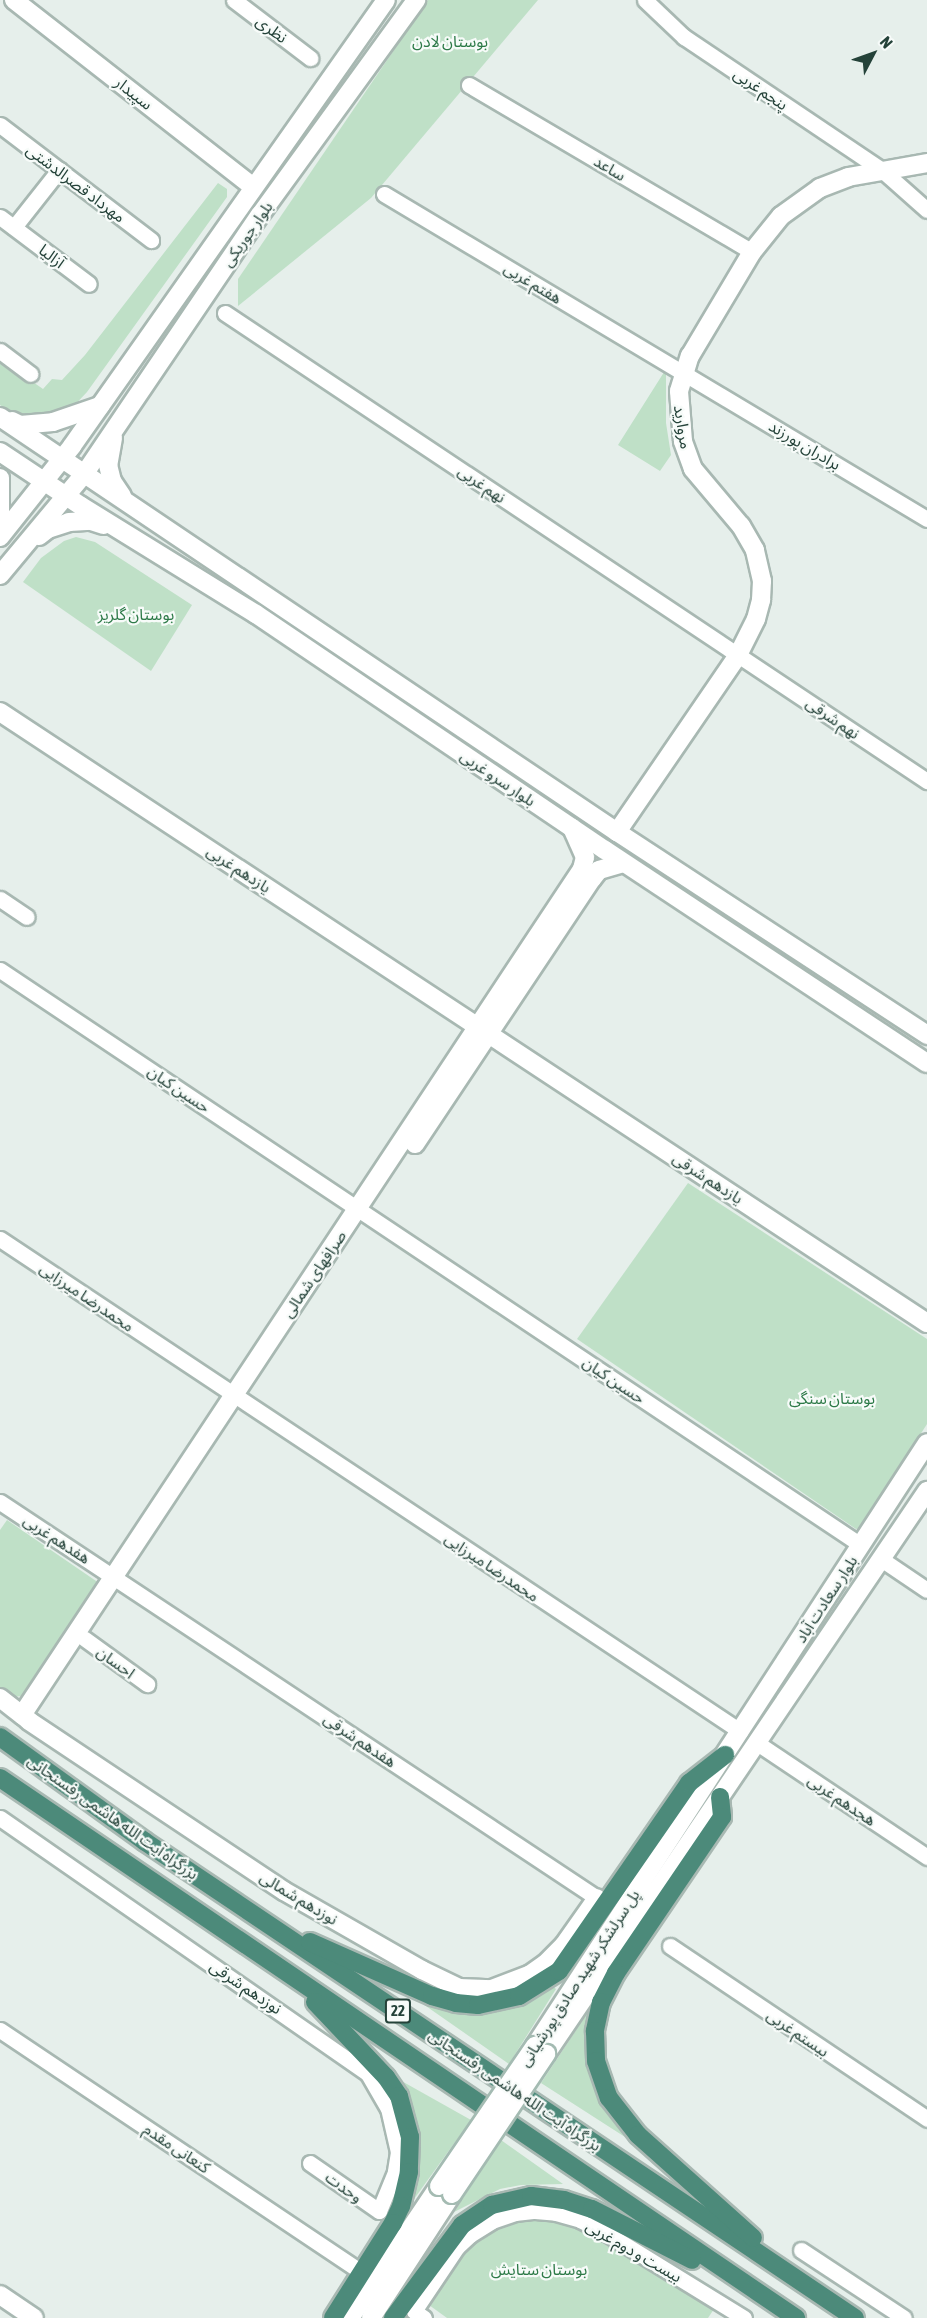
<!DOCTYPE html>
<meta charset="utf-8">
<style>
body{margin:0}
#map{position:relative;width:927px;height:2318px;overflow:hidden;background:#e6efeb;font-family:"Asap Condensed","Noto Sans Arabic",sans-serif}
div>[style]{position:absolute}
.green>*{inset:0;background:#bfe0c7}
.roads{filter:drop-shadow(2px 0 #a8b8b2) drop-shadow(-2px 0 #a8b8b2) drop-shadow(0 2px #a8b8b2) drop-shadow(0 -2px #a8b8b2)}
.minor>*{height:15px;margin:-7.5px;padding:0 7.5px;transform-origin:7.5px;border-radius:7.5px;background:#fff}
.tertiary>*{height:18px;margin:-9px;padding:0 9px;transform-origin:9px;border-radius:9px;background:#fff}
.secondary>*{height:18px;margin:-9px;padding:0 9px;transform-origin:9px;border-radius:9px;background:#fff}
.trunk>*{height:18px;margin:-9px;padding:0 9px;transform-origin:9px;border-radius:9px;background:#4c8a7a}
.bridges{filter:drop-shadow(2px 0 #a4bbb2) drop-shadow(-2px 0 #a4bbb2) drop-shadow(0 2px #a4bbb2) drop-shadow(0 -2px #a4bbb2)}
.secondary-bridge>*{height:18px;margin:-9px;padding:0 9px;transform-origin:9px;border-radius:9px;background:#fff}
span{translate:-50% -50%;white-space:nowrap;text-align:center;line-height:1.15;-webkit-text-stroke:4.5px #f7fbf9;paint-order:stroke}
.shield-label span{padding:2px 4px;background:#f7fbf9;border:2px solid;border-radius:4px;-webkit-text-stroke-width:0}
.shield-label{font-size:15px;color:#244239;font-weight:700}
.street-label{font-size:16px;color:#244239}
.park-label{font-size:16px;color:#2d7a48}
.north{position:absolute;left:843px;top:24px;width:60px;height:60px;-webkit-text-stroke:4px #f7fbf9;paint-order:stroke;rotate:49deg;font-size:16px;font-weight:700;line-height:24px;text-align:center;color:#244239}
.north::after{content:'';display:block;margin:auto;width:21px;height:27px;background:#244239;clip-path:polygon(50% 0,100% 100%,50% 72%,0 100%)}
</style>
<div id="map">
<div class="green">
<i style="clip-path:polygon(428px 0,538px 0,371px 198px,238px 306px,238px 279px)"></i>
<i style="clip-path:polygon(218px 183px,227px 189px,227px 197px,87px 392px,70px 410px,21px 419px,0 405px,0 359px,43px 389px,52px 379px,62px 380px,85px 355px)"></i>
<i style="clip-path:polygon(666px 369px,666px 423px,671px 455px,660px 471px,618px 445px)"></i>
<i style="clip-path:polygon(76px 537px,95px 542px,192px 605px,151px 671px,23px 582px,41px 558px,64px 541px)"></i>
<i style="clip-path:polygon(688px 1183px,927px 1339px,927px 1424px,861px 1528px,856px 1529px,577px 1339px)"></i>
<i style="clip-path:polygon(7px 1520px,99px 1583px,24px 1696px,11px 1697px,0 1689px,0 1530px)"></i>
<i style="clip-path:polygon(551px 1985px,556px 1989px,509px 2064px,423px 2004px,430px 2003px,468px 2012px,485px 2013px,526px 2001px)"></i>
<i style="clip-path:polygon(592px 2006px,596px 2087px,604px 2107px,625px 2137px,541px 2083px)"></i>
<i style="clip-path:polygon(398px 2079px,471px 2120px,409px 2206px)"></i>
<i style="clip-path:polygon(501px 2140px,563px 2184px,521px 2185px,500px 2189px,454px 2212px)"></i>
<i style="clip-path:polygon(522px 2219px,551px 2219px,582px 2231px,714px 2309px,708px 2318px,447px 2318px,429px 2305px,466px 2246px,492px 2228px)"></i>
</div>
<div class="roads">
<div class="minor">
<i style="left:234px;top:0;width:96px;rotate:37.3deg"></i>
<i style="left:645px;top:0;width:54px;rotate:43.5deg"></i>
<i style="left:684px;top:37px;width:239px;rotate:33.9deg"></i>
<i style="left:882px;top:170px;width:60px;rotate:41.6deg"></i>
<i style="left:469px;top:85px;width:329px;rotate:30.5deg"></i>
<i style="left:0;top:125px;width:190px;rotate:37.3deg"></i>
<i style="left:384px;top:194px;width:633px;rotate:30.9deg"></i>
<i style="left:0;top:217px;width:111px;rotate:37deg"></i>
<i style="left:14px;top:227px;width:73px;rotate:-51.7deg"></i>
<i style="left:225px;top:313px;width:844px;rotate:33.69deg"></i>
<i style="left:0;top:351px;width:38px;rotate:37deg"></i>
<i style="left:0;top:899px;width:32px;rotate:34deg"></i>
<i style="left:0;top:970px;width:1035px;rotate:33.74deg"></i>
<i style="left:0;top:1239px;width:889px;rotate:33.62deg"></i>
<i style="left:0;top:1502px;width:716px;rotate:33.56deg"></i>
<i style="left:881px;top:1559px;width:55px;rotate:34deg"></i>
<i style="left:85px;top:1639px;width:77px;rotate:36deg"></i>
<i style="left:757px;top:1743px;width:205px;rotate:33.8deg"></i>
<i style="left:0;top:1818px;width:448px;rotate:34.8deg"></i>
<i style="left:368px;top:2074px;width:39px;rotate:60deg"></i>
<i style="left:388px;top:2108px;width:45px;rotate:77.2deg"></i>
<i style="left:398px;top:2152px;width:20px;rotate:99deg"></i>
<i style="left:395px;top:2172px;width:42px;rotate:112.3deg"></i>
<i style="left:379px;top:2211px;width:84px;rotate:-145.2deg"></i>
<i style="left:670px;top:1946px;width:310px;rotate:33.9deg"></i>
<i style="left:0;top:2030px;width:425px;rotate:33.8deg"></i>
<i style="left:801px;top:2250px;width:123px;rotate:33.4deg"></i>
<i style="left:424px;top:2318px;width:12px;rotate:-145deg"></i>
<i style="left:414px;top:2311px;width:77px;rotate:-56.1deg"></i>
<i style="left:457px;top:2247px;width:18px;rotate:-43deg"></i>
<i style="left:470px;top:2235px;width:26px;rotate:-32deg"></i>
<i style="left:492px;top:2221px;width:24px;rotate:-19deg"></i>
<i style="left:515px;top:2213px;width:20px;rotate:-6deg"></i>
<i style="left:535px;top:2211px;width:21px;rotate:5deg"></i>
<i style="left:556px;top:2213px;width:25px;rotate:16deg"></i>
<i style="left:580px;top:2220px;width:29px;rotate:27deg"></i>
<i style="left:606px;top:2233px;width:162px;rotate:31.6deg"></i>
</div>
<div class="tertiary">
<i style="left:14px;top:0;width:303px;rotate:38deg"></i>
<i style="left:0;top:712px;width:1110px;rotate:33.39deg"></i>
<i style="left:617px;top:832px;width:214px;rotate:-55.6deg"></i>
<i style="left:738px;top:655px;width:40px;rotate:-63.4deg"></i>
<i style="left:756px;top:619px;width:20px;rotate:-75deg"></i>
<i style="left:761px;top:600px;width:19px;rotate:-87deg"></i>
<i style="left:762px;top:581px;width:32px;rotate:-103deg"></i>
<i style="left:755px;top:550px;width:28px;rotate:-120deg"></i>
<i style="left:741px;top:526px;width:75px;rotate:-130.1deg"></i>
<i style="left:693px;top:469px;width:30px;rotate:-110deg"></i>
<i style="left:683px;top:441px;width:50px;rotate:-94.6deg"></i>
<i style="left:679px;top:391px;width:37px;rotate:-73deg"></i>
<i style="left:690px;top:356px;width:121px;rotate:-59.2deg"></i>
<i style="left:752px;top:252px;width:46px;rotate:-51.1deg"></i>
<i style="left:781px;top:216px;width:48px;rotate:-35.7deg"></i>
<i style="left:820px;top:188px;width:30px;rotate:-21deg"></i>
<i style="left:848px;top:177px;width:80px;rotate:-10deg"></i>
<i style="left:415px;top:1144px;width:319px;rotate:-56.3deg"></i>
<i style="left:592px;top:879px;width:11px;rotate:-52deg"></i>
<i style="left:599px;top:870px;width:25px;rotate:-16deg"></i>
<i style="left:0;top:1698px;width:37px;rotate:38deg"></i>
<i style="left:29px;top:1721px;width:306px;rotate:33.7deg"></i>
<i style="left:284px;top:1891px;width:159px;rotate:29.8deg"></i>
<i style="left:422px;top:1970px;width:41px;rotate:25.9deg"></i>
<i style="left:459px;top:1988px;width:33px;rotate:2deg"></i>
<i style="left:492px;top:1989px;width:40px;rotate:-21deg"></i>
<i style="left:529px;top:1975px;width:19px;rotate:-35deg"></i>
<i style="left:545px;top:1964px;width:27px;rotate:-45deg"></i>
<i style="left:564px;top:1945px;width:57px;rotate:-54.9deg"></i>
<i style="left:22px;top:1715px;width:1015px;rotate:-56.5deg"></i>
<i style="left:582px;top:869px;width:12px;rotate:-76deg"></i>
<i style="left:585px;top:857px;width:32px;rotate:-114deg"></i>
<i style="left:0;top:2295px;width:41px;rotate:34.1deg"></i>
</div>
<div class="secondary">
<i style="left:0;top:417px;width:744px;rotate:33.93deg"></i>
<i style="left:617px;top:832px;width:371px;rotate:33.2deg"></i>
<i style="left:12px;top:421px;width:9px;rotate:27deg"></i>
<i style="left:20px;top:425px;width:33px;rotate:-5deg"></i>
<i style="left:53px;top:422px;width:50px;rotate:-18.8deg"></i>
<i style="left:113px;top:438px;width:27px;rotate:100deg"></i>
<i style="left:108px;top:465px;width:16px;rotate:76deg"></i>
<i style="left:112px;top:481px;width:18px;rotate:56deg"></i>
<i style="left:0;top:452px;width:97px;rotate:33.7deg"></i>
<i style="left:81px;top:506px;width:206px;rotate:31.7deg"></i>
<i style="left:256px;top:614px;width:421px;rotate:34.1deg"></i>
<i style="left:605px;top:850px;width:386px;rotate:33.5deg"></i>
<i style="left:0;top:478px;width:47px;rotate:90deg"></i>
<i style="left:39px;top:536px;width:11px;rotate:-38deg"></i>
<i style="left:48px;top:529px;width:22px;rotate:-18deg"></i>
<i style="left:69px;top:522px;width:22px;rotate:-3deg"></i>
<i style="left:91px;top:521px;width:13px;rotate:18deg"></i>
<i style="left:0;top:537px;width:116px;rotate:-51.6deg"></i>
<i style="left:72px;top:446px;width:545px;rotate:-54.85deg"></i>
<i style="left:0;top:575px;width:133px;rotate:-50.2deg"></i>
<i style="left:85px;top:473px;width:312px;rotate:-55.9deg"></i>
<i style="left:260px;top:215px;width:266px;rotate:-54deg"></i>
<i style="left:535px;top:2046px;width:719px;rotate:-56.97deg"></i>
<i style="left:546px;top:2054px;width:680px;rotate:-55.91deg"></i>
<i style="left:350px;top:2318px;width:159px;rotate:-56deg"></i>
<i style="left:371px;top:2318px;width:148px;rotate:-56.8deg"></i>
</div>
<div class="trunk">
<i style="left:0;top:1737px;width:178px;rotate:35.8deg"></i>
<i style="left:144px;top:1841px;width:856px;rotate:33.86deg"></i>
<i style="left:0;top:1778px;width:962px;rotate:34.15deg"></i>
<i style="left:720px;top:1797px;width:20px;rotate:84deg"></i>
<i style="left:722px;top:1817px;width:189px;rotate:124.2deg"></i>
<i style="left:616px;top:1973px;width:33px;rotate:117deg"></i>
<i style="left:601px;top:2002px;width:30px;rotate:102deg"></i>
<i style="left:595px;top:2031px;width:30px;rotate:88deg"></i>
<i style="left:596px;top:2061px;width:39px;rotate:71deg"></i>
<i style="left:609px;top:2098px;width:47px;rotate:51.9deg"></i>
<i style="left:638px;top:2135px;width:154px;rotate:41.8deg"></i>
<i style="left:310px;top:1942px;width:133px;rotate:23.9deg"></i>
<i style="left:432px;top:1996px;width:25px;rotate:16deg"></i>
<i style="left:456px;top:2003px;width:22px;rotate:5deg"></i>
<i style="left:478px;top:2005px;width:42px;rotate:-12.4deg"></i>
<i style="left:519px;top:1996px;width:47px;rotate:-32deg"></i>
<i style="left:559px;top:1971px;width:229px;rotate:-55.3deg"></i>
<i style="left:689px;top:1783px;width:46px;rotate:-37.9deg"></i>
<i style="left:315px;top:2002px;width:103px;rotate:46.6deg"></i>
<i style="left:386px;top:2077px;width:23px;rotate:56deg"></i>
<i style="left:399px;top:2096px;width:42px;rotate:75deg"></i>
<i style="left:410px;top:2137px;width:35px;rotate:92deg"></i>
<i style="left:409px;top:2172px;width:35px;rotate:103deg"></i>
<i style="left:401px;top:2206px;width:19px;rotate:115deg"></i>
<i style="left:393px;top:2223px;width:112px;rotate:122.3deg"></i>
<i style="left:393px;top:2318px;width:116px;rotate:-53.4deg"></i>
<i style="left:462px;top:2225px;width:36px;rotate:-34deg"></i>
<i style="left:492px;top:2205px;width:40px;rotate:-13deg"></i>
<i style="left:531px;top:2196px;width:33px;rotate:7deg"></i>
<i style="left:564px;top:2200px;width:29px;rotate:18deg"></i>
<i style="left:592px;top:2209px;width:112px;rotate:27deg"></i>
</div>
</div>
<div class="bridges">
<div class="secondary-bridge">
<i style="left:439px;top:2186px;width:170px;rotate:-55.6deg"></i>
<i style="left:452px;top:2194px;width:169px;rotate:-56.1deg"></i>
</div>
</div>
<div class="shield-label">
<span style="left:398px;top:2011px">22</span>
</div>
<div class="street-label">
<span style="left:272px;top:29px;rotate:37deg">نظری</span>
<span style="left:761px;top:89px;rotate:34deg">پنجم غربی</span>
<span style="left:134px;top:93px;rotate:38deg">سپیدار</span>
<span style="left:610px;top:168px;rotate:31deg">ساعد</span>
<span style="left:76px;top:183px;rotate:37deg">مهرداد قصرالدشتی</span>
<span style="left:247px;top:234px;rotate:-55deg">بلوار جوریکی</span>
<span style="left:52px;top:256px;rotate:37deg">آزالیا</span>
<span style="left:533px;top:283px;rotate:31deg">هفتم غربی</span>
<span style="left:683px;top:427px;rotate:81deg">مروارید</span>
<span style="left:805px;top:445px;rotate:31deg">برادران پورزند</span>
<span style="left:482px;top:484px;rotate:34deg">نهم غربی</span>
<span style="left:833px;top:718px;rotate:34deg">نهم شرقی</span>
<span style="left:498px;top:778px;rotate:34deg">بلوار سرو غربی</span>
<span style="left:239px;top:869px;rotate:33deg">یازدهم غربی</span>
<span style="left:179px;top:1089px;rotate:34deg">حسین کیان</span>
<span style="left:708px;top:1178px;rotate:33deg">یازدهم شرقی</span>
<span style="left:314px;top:1274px;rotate:-56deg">صرافهای شمالی</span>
<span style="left:87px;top:1297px;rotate:34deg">محمدرضا میرزایی</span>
<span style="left:614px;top:1380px;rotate:34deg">حسین کیان</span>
<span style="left:57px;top:1539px;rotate:33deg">هفدهم غربی</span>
<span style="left:492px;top:1567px;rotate:34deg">محمدرضا میرزایی</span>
<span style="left:826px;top:1599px;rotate:-57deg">بلوار سعادت آباد</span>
<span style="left:116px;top:1662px;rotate:36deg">احسان</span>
<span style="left:360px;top:1740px;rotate:34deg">هفدهم شرقی</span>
<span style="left:842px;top:1800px;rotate:34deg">هجدهم غربی</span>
<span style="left:113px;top:1817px;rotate:35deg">بزرگراه آیت الله هاشمی رفسنجانی</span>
<span style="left:299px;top:1898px;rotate:31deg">نوزدهم شمالی</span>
<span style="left:579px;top:1978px;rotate:-57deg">پل سرلشکر شهید صادق پورشیانی</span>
<span style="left:246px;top:1987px;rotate:34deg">نوزدهم شرقی</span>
<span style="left:798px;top:2033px;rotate:34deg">بیستم غربی</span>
<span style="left:515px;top:2090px;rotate:34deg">بزرگراه آیت الله هاشمی رفسنجانی</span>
<span style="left:177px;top:2148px;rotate:34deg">کنعانی مقدم</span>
<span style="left:344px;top:2187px;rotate:35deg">وحدت</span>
<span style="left:634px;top:2251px;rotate:30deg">بیست و دوم غربی</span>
</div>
<div class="park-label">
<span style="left:450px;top:41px">بوستان لادن</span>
<span style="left:136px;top:614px">بوستان گلریز</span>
<span style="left:832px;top:1398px">بوستان سنگی</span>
<span style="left:539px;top:2269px">بوستان ستایش</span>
</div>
<div class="north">N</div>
</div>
